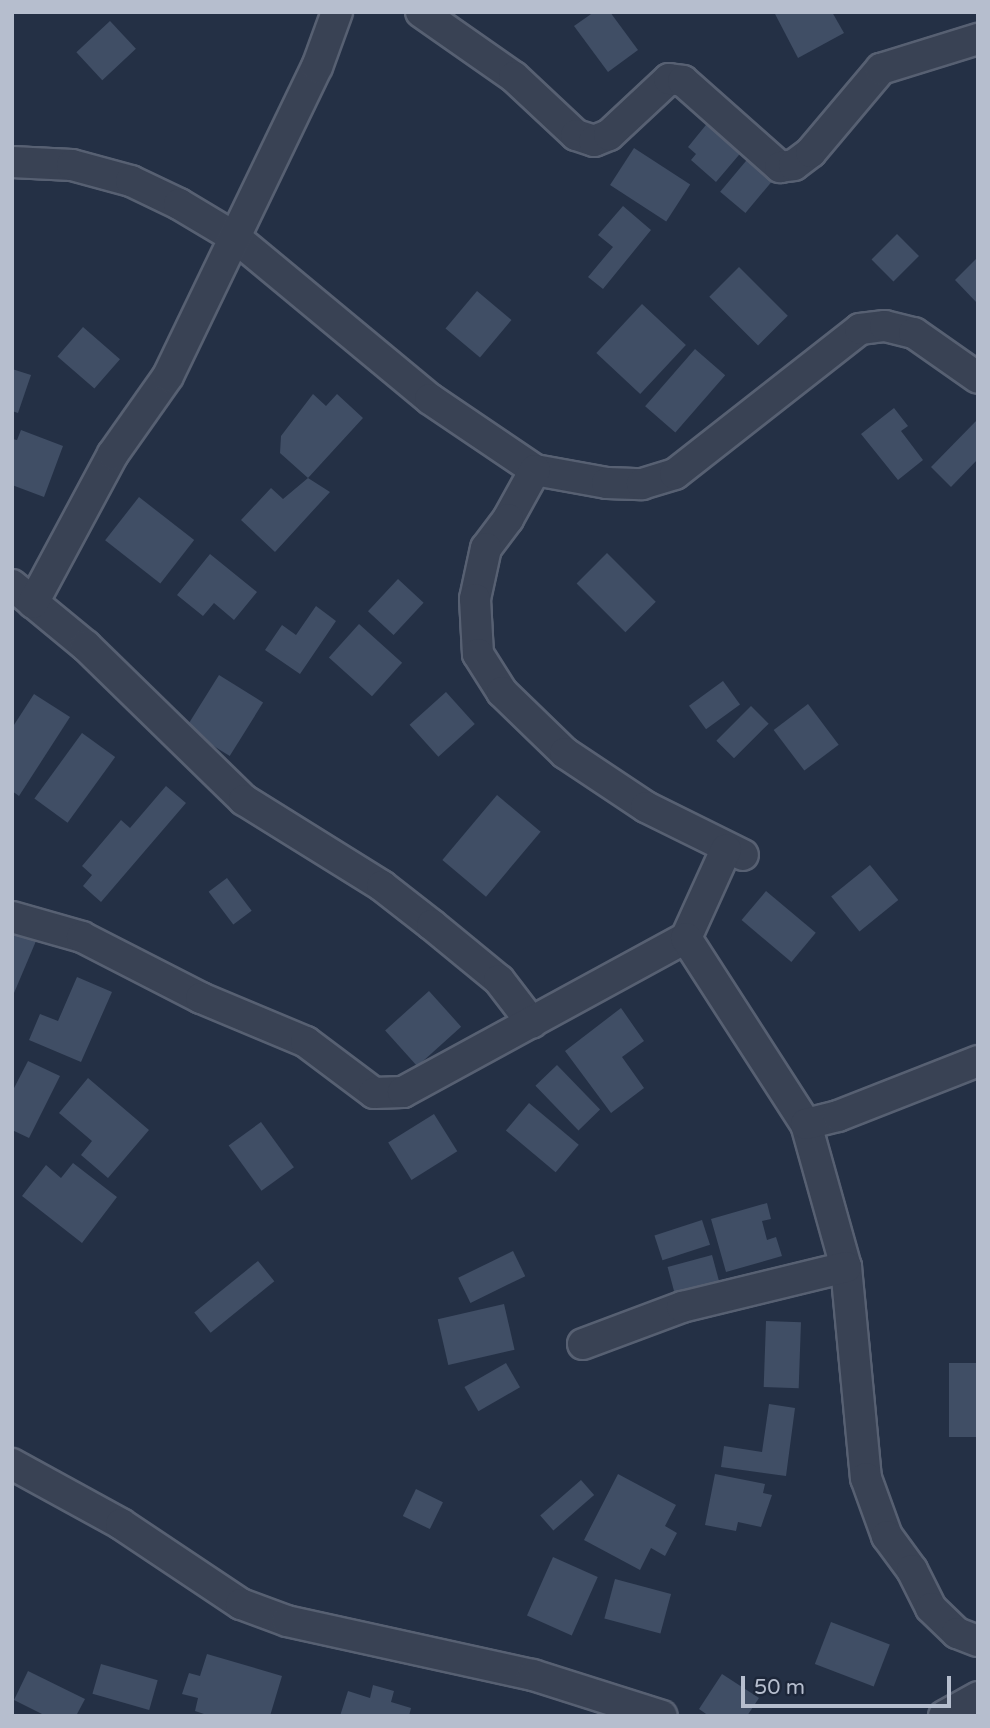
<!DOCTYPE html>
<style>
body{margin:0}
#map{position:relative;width:990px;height:1728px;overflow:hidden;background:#243045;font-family:"Varela Round",sans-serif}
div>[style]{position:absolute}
.building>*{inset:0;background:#404e65;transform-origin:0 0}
.roads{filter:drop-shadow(2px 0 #576072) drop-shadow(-2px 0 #576072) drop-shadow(0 2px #576072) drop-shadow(0 -2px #576072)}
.minor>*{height:30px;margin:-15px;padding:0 15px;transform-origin:15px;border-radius:15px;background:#394254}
span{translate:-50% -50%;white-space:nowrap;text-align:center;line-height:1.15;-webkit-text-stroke:7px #1d273a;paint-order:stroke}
.frame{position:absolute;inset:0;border:14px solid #b6bece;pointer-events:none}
.scale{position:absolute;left:741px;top:1676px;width:210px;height:32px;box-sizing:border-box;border:4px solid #b6bece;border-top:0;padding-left:9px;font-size:21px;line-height:24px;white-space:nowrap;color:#b6bece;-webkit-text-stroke:5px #1d273a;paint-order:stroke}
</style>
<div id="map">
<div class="building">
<i style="clip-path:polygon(594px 12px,610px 12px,638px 50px,608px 72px,574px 26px)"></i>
<i style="clip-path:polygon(774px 12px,832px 12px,844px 33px,798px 58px)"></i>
<i style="left:110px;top:21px;width:38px;height:46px;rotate:47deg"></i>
<i style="clip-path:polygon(710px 120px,744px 149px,716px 182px,691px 160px,696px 154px,688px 147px)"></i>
<i style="left:634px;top:148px;width:67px;height:44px;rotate:33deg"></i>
<i style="left:751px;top:155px;width:33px;height:48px;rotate:40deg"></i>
<i style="clip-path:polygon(623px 206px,651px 230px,603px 289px,588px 277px,613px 247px,598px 235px)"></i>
<i style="left:897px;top:234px;width:31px;height:36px;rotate:45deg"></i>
<i style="clip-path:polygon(978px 257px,978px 304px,955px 280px)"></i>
<i style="left:739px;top:267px;width:69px;height:42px;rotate:45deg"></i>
<i style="left:477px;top:291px;width:45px;height:49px;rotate:40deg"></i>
<i style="left:642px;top:304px;width:60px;height:67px;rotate:43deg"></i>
<i style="left:83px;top:327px;width:49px;height:39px;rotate:41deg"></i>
<i style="left:695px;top:349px;width:40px;height:76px;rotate:41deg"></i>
<i style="clip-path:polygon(12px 369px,31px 375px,18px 413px,12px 411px)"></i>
<i style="clip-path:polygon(313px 394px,326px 406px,337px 394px,363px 418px,308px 478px,280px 453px,281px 436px)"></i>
<i style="clip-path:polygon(894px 408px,908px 426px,901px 431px,923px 460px,898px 480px,861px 434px)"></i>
<i style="clip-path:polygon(978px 419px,978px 459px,951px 487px,931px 467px)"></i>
<i style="clip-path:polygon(21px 430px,63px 446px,44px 497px,12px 485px,12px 439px,17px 440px)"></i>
<i style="clip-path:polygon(308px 478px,330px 492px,275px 552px,241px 520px,271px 488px,283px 499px)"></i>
<i style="left:139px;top:497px;width:70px;height:55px;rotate:38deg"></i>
<i style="left:607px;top:553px;width:69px;height:43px;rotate:45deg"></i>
<i style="clip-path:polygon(210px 554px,257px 592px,234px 620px,214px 603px,203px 616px,177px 595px)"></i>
<i style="left:398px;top:579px;width:35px;height:44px;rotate:43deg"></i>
<i style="clip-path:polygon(316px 606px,336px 621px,300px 674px,265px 650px,282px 625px,296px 635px)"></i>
<i style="left:359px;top:624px;width:58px;height:45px;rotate:42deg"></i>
<i style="left:219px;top:675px;width:52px;height:63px;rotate:32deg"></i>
<i style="left:723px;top:681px;width:29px;height:42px;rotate:54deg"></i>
<i style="left:446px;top:692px;width:43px;height:49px;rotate:48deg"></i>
<i style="clip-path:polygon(34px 694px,70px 717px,19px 796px,12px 791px,12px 728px)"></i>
<i style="left:808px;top:704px;width:51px;height:43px;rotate:53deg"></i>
<i style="left:751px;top:706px;width:25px;height:49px;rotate:45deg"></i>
<i style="left:82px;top:733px;width:41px;height:81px;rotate:36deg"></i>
<i style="clip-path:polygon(166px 786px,186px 803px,101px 902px,83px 886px,92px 875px,82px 866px,121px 820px,130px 828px)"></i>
<i style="left:497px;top:795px;width:57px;height:85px;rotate:40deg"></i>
<i style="left:870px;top:865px;width:45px;height:50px;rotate:51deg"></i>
<i style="left:227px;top:878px;width:41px;height:23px;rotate:53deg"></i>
<i style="left:766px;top:891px;width:65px;height:38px;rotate:40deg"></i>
<i style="clip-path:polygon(14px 932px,36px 941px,14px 993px,12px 993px)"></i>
<i style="clip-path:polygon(77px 977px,112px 992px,81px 1062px,29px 1040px,40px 1014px,58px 1021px)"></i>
<i style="left:429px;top:991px;width:48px;height:59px;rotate:48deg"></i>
<i style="clip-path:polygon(621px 1008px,644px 1041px,622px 1057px,644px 1088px,611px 1113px,565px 1051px)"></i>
<i style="clip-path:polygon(28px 1061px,60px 1076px,29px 1138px,12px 1130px,12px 1092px)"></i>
<i style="left:557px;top:1065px;width:62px;height:30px;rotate:46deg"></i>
<i style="clip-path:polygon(88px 1078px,149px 1130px,108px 1178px,81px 1155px,92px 1141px,59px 1113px)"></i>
<i style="left:529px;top:1103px;width:65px;height:36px;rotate:40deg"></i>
<i style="left:434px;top:1114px;width:44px;height:54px;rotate:58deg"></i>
<i style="left:261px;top:1122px;width:56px;height:40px;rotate:54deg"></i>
<i style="clip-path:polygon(73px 1163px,117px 1197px,82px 1243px,22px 1196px,46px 1165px,61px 1178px)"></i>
<i style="clip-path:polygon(767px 1203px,771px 1219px,762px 1221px,767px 1240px,776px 1237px,782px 1256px,726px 1272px,711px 1219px)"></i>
<i style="left:702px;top:1220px;width:26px;height:50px;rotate:72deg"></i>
<i style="left:513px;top:1251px;width:28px;height:61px;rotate:64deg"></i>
<i style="left:712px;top:1255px;width:27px;height:46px;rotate:75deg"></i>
<i style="left:258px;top:1261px;width:26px;height:82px;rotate:51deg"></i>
<i style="left:504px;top:1304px;width:47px;height:68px;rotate:77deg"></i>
<i style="left:766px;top:1321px;width:35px;height:66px;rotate:2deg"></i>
<i style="left:506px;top:1363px;width:28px;height:48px;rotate:60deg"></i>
<i style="left:978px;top:1363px;width:74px;height:29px;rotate:90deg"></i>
<i style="clip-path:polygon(769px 1404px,795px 1408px,786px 1476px,721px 1467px,724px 1446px,762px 1452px)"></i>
<i style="clip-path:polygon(618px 1474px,676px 1505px,665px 1526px,677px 1533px,665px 1556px,651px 1548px,640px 1570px,584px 1540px)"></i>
<i style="clip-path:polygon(715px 1474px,765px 1484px,763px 1493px,772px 1495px,761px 1527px,738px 1522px,736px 1531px,705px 1525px)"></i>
<i style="left:581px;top:1480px;width:20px;height:54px;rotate:49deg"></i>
<i style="left:416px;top:1489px;width:30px;height:30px;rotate:26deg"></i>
<i style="left:553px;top:1557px;width:49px;height:64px;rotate:24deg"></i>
<i style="left:615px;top:1579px;width:58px;height:41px;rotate:15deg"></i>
<i style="left:831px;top:1622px;width:63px;height:45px;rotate:21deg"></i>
<i style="clip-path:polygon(207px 1654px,282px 1676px,270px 1716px,210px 1716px,195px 1711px,198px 1698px,182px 1694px,189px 1673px,200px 1676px)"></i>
<i style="left:101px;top:1664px;width:59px;height:31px;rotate:16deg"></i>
<i style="clip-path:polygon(28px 1671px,85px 1699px,76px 1716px,46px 1716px,14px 1700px)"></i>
<i style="clip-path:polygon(722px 1674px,759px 1698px,747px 1716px,709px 1716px,699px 1709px)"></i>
<i style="clip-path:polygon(373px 1685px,394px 1691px,391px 1702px,411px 1708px,409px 1716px,340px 1716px,348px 1691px,370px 1698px)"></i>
</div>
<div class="roads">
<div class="minor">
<i style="left:421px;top:12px;width:113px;rotate:35deg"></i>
<i style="left:514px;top:77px;width:85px;rotate:43.1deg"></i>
<i style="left:576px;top:135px;width:19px;rotate:18deg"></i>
<i style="left:594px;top:141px;width:16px;rotate:-22deg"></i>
<i style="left:609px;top:135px;width:82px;rotate:-43deg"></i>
<i style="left:669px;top:79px;width:14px;rotate:8deg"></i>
<i style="left:683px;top:81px;width:130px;rotate:41.6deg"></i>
<i style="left:780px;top:167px;width:14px;rotate:-8deg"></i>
<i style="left:794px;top:165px;width:21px;rotate:-37deg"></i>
<i style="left:811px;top:152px;width:109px;rotate:-49.9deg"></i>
<i style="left:881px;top:69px;width:102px;rotate:-17.2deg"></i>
<i style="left:12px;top:162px;width:60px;rotate:2.9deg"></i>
<i style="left:72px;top:165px;width:61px;rotate:15.2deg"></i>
<i style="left:131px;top:181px;width:53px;rotate:25.6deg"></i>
<i style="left:179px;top:204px;width:66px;rotate:30.8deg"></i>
<i style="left:236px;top:238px;width:252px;rotate:39.7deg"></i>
<i style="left:430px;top:399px;width:127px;rotate:34.1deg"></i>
<i style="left:535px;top:470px;width:73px;rotate:10.2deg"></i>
<i style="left:607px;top:483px;width:35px;rotate:2deg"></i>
<i style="left:642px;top:484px;width:34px;rotate:-17deg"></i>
<i style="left:675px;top:474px;width:235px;rotate:-38.1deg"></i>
<i style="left:860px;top:329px;width:25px;rotate:-7deg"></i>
<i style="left:885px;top:326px;width:30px;rotate:14deg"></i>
<i style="left:914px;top:333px;width:78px;rotate:35.1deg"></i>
<i style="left:535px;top:470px;width:56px;rotate:118.9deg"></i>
<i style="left:508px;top:519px;width:36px;rotate:127deg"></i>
<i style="left:486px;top:548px;width:52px;rotate:102.2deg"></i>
<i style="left:475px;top:599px;width:55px;rotate:86.9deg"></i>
<i style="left:478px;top:654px;width:45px;rotate:57.7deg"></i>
<i style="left:502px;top:692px;width:88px;rotate:44.1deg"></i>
<i style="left:565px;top:753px;width:97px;rotate:33.7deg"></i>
<i style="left:646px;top:807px;width:108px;rotate:26.3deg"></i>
<i style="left:12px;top:585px;width:96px;rotate:39.5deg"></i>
<i style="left:86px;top:646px;width:221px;rotate:44.3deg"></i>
<i style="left:244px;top:800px;width:163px;rotate:31.9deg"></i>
<i style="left:382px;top:886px;width:63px;rotate:38deg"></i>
<i style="left:432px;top:925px;width:87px;rotate:39.4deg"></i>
<i style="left:499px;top:980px;width:54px;rotate:52.5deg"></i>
<i style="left:33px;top:603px;width:169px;rotate:-61.8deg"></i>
<i style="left:113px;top:454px;width:95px;rotate:-54.8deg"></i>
<i style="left:168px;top:376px;width:343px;rotate:-64.3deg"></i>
<i style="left:317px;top:67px;width:59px;rotate:-70deg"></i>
<i style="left:12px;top:917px;width:73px;rotate:15.9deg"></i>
<i style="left:82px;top:937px;width:134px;rotate:27.1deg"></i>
<i style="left:201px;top:998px;width:114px;rotate:22.7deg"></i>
<i style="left:306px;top:1042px;width:85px;rotate:36.9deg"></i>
<i style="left:374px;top:1093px;width:29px;rotate:-2deg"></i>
<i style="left:403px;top:1092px;width:322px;rotate:-28.6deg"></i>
<i style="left:686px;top:938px;width:97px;rotate:-65.6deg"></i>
<i style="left:686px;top:938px;width:221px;rotate:57.2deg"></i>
<i style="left:806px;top:1124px;width:148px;rotate:74.4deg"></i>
<i style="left:846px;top:1267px;width:212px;rotate:84.6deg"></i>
<i style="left:866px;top:1478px;width:62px;rotate:70.1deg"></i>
<i style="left:887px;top:1536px;width:42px;rotate:53.7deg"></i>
<i style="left:912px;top:1570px;width:42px;rotate:63.4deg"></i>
<i style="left:931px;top:1608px;width:36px;rotate:44deg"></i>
<i style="left:957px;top:1633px;width:22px;rotate:21deg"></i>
<i style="left:806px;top:1124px;width:33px;rotate:-14deg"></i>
<i style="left:838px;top:1116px;width:150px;rotate:-21.4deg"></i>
<i style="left:583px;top:1344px;width:106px;rotate:-20.5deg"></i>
<i style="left:682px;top:1307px;width:169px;rotate:-13.7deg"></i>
<i style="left:12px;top:1464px;width:124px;rotate:28.8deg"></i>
<i style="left:121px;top:1524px;width:144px;rotate:33.7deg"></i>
<i style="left:241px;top:1604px;width:49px;rotate:20.3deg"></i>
<i style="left:287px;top:1621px;width:252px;rotate:12.4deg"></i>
<i style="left:533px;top:1675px;width:135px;rotate:17.6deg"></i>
<i style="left:944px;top:1716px;width:39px;rotate:-29deg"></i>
</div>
</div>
<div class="frame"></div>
<div class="scale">50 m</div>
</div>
